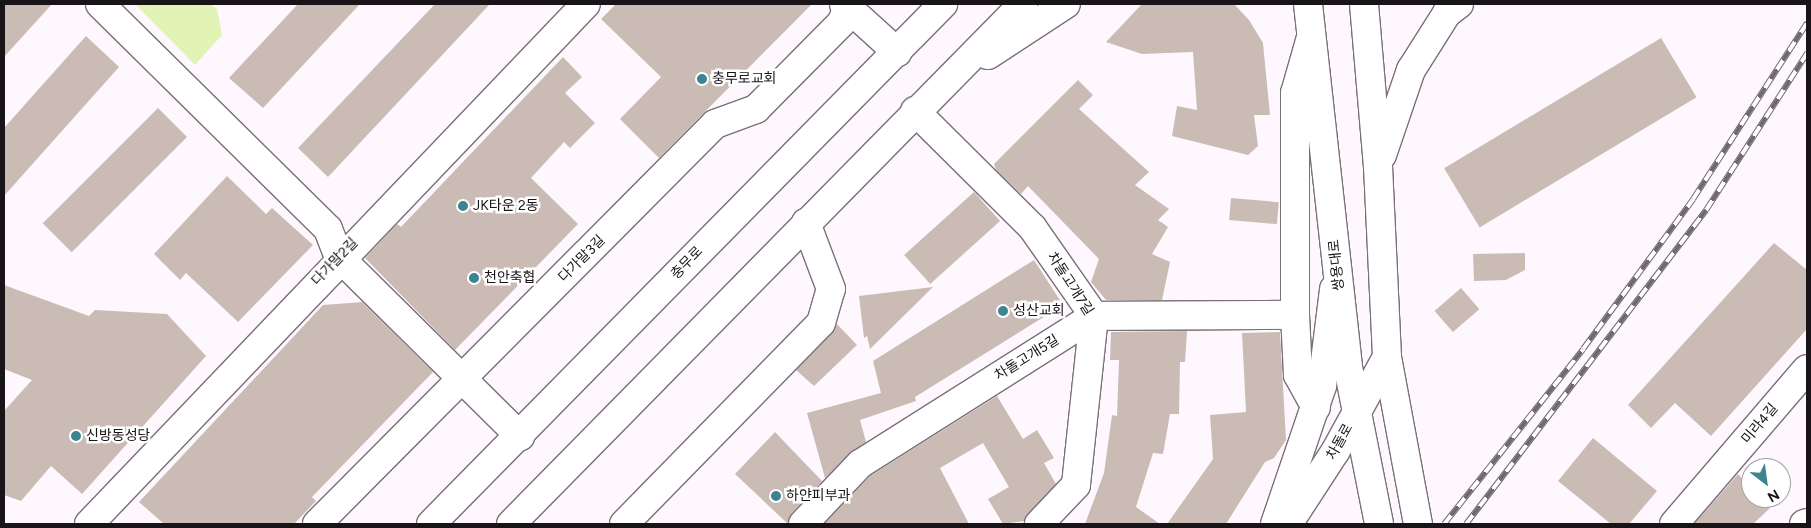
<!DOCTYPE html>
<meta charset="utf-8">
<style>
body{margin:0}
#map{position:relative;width:1811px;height:528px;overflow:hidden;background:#fef7fd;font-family:Figtree,"Noto Sans KR",sans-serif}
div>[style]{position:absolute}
.green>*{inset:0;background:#e1f3b5}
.building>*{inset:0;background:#cabcb5;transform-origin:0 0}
.roads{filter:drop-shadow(1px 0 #7a7079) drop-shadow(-1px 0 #7a7079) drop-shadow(0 1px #7a7079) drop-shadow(0 -1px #7a7079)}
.minor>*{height:28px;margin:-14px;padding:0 14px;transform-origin:14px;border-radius:14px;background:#fff}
.major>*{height:28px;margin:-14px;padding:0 14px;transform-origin:14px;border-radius:14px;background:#fff}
.rail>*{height:5.5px;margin-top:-2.75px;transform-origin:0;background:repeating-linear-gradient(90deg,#fff 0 11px,#6e696d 0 22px);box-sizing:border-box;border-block:1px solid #6e696d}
.dots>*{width:14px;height:14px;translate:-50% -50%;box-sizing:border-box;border:2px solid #fff;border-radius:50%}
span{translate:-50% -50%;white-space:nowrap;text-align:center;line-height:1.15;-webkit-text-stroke:5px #fff;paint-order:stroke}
.poi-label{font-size:14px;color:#181417}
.left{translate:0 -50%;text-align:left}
.street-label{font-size:14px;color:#181417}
.frame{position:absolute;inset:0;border:5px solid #181417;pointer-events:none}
.north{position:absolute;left:1741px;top:458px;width:50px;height:50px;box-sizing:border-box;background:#fff;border:1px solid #a3a1a2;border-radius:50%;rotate:150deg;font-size:14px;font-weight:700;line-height:20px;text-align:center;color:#181417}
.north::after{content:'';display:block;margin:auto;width:18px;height:22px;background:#3e8390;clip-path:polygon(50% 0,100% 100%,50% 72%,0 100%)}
</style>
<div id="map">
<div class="green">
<i style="clip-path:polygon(135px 4px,210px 4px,217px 9px,222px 35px,195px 65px)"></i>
</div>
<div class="building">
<i style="clip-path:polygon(4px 4px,52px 4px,4px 57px)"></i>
<i style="clip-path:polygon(298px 4px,360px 4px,263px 108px,229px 78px)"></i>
<i style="clip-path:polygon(435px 4px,490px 4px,328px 177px,298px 148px)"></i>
<i style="clip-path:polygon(616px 4px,812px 4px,659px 158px,620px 119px,661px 77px,601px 19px)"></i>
<i style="clip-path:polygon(1142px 4px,1234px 4px,1249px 20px,1263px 43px,1270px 115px,1254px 115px,1258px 146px,1248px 155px,1172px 136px,1177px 106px,1197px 110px,1193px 52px,1142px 54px,1106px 42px)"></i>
<i style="clip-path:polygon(86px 36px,119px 67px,4px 196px,4px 128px)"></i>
<i style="left:1661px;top:38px;width:69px;height:253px;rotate:59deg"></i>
<i style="clip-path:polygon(563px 57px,582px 77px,565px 93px,595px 123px,570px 148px,564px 142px,531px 178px,578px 224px,455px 350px,365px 258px,397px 224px,401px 227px)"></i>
<i style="clip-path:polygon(1078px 80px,1093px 95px,1079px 109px,1149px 172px,1135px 185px,1169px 209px,1158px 220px,1168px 227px,1152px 254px,1170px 262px,1162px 300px,1106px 300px,1091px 282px,1099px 259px,1028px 186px,1021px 194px,996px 170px,994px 164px)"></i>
<i style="left:158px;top:108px;width:41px;height:163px;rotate:45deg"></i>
<i style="clip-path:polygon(227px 176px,266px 214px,272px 208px,313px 245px,238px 322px,186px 273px,180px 280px,154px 254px)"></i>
<i style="left:974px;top:192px;width:39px;height:94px;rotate:48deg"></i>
<i style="left:1231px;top:198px;width:48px;height:22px;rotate:5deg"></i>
<i style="clip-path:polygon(1774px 243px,1807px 270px,1807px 329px,1711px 436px,1675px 403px,1651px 428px,1628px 405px)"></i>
<i style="clip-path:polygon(1525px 253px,1525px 270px,1506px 280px,1474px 281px,1473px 254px)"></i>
<i style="clip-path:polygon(1034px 260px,1063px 305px,915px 397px,916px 401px,860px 420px,866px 442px,825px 478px,807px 413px,881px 393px,873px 361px)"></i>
<i style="clip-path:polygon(4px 285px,89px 316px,95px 310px,167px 314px,206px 356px,82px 494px,51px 466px,21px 501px,4px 495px,4px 411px,32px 380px,4px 369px)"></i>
<i style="clip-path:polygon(933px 287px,870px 349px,867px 336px,864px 338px,859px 296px)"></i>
<i style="left:1461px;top:288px;width:28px;height:35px;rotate:49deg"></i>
<i style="clip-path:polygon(362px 302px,433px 372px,312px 497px,316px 501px,294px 524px,164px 524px,139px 502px,323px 305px)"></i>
<i style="clip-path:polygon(837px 324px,857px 345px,814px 386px,796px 370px)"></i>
<i style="clip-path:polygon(1187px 331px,1185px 362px,1180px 362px,1179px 414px,1170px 414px,1163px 454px,1153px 453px,1136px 507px,1160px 524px,1085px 524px,1104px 473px,1112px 415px,1117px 416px,1119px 360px,1110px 360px,1111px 332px)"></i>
<i style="clip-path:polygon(1280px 332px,1286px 440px,1274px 458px,1265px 462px,1226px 524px,1167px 524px,1213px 459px,1210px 415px,1246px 412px,1242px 333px)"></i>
<i style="clip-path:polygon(997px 396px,1023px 439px,1037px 430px,1054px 458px,1044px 463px,1056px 484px,1024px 521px,1003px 524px,988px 499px,1009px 487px,983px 443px,940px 468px,969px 524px,824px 524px,870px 476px)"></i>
<i style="clip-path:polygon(775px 432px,822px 481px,792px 513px,788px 524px,735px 474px)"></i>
<i style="clip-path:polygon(1593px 438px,1657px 491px,1629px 524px,1611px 524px,1558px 481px)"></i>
<i style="clip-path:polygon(1738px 474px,1751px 488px,1751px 498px,1761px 498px,1770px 508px,1753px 524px,1694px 524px)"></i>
</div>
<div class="roads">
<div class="minor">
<i style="left:100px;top:4px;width:320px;rotate:44.6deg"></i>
<i style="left:328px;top:229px;width:30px;rotate:69deg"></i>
<i style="left:339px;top:257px;width:255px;rotate:44.7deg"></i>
<i style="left:844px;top:4px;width:72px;rotate:42.2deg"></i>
<i style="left:1311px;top:37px;width:58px;rotate:105.9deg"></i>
<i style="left:1295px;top:93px;width:222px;rotate:90deg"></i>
<i style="left:1295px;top:315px;width:60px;rotate:87.1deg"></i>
<i style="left:1298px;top:375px;width:37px;rotate:61deg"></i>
<i style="left:915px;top:111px;width:165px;rotate:44.8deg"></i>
<i style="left:1032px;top:227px;width:108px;rotate:55.1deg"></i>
<i style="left:1094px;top:316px;width:170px;rotate:96.1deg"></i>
<i style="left:1076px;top:485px;width:54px;rotate:133.5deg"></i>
<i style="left:89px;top:524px;width:719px;rotate:-46.3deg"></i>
<i style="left:317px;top:524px;width:564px;rotate:-45.14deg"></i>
<i style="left:715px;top:124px;width:44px;rotate:-20.1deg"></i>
<i style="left:756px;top:109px;width:122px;rotate:-45.3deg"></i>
<i style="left:842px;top:22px;width:19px;rotate:-69deg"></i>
<i style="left:624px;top:524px;width:281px;rotate:-45.6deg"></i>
<i style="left:821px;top:323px;width:35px;rotate:-74deg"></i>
<i style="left:831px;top:289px;width:71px;rotate:-110.7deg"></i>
<i style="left:803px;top:524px;width:83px;rotate:-46.5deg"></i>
<i style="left:860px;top:464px;width:277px;rotate:-32.3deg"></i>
<i style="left:1094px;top:316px;width:201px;rotate:-0.3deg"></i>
<i style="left:1275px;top:524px;width:146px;rotate:-71.2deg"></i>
<i style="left:1322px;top:386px;width:98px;rotate:-82.9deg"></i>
<i style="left:1288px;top:524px;width:86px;rotate:-56.9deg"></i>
<i style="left:1335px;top:452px;width:108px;rotate:-61.3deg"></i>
<i style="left:1674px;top:524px;width:204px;rotate:-49.4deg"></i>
<i style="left:1804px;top:524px;width:3px;rotate:-18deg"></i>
</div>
<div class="major">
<i style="left:1308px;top:4px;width:365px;rotate:83.7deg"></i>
<i style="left:1348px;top:367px;width:160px;rotate:78.8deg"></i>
<i style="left:1364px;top:4px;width:163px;rotate:85.1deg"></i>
<i style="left:1378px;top:166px;width:191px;rotate:87.3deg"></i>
<i style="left:1387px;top:357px;width:170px;rotate:79.5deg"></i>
<i style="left:988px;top:55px;width:93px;rotate:-33.2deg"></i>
<i style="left:1382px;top:155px;width:90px;rotate:-71.2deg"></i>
<i style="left:1411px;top:70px;width:67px;rotate:-57.7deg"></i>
<i style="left:1447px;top:13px;width:15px;rotate:-37deg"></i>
<i style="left:431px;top:524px;width:730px;rotate:-45.44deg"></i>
<i style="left:511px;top:524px;width:730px;rotate:-45.44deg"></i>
</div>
</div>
<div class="rail">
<i style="left:1444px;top:524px;width:223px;rotate:-51.5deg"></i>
<i style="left:1583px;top:349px;width:186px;rotate:-53.7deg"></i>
<i style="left:1693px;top:199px;width:210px;rotate:-57.1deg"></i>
<i style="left:1466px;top:524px;width:395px;rotate:-52.6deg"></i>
<i style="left:1706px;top:210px;width:187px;rotate:-57.2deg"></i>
</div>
<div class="dots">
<i style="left:702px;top:79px;background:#3e8390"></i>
<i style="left:463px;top:206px;background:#3e8390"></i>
<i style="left:474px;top:278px;background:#3e8390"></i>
<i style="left:1003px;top:311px;background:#3e8390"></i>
<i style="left:76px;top:436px;background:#3e8390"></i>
<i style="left:776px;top:496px;background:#3e8390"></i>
</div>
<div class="poi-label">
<span class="left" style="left:712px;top:79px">충무로교회</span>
<span class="left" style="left:473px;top:206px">JK타운 2동</span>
<span class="left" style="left:484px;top:278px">천안축협</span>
<span class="left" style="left:1013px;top:311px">성산교회</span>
<span class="left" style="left:86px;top:436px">신방동성당</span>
<span class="left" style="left:786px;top:496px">하얀피부과</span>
</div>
<div class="street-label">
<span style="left:582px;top:259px;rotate:-45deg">다가말3길</span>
<span style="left:335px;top:262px;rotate:-46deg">다가말2길</span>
<span style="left:687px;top:263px;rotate:-46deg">충무로</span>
<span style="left:1337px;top:265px;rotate:-96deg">쌍용대로</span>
<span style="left:1070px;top:284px;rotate:57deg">차돌고개7길</span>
<span style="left:1027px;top:358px;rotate:-32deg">차돌고개5길</span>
<span style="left:1760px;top:424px;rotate:-50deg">미라4길</span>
<span style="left:1340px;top:442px;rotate:-61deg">차돌로</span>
</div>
<div class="frame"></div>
<div class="north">N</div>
</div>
